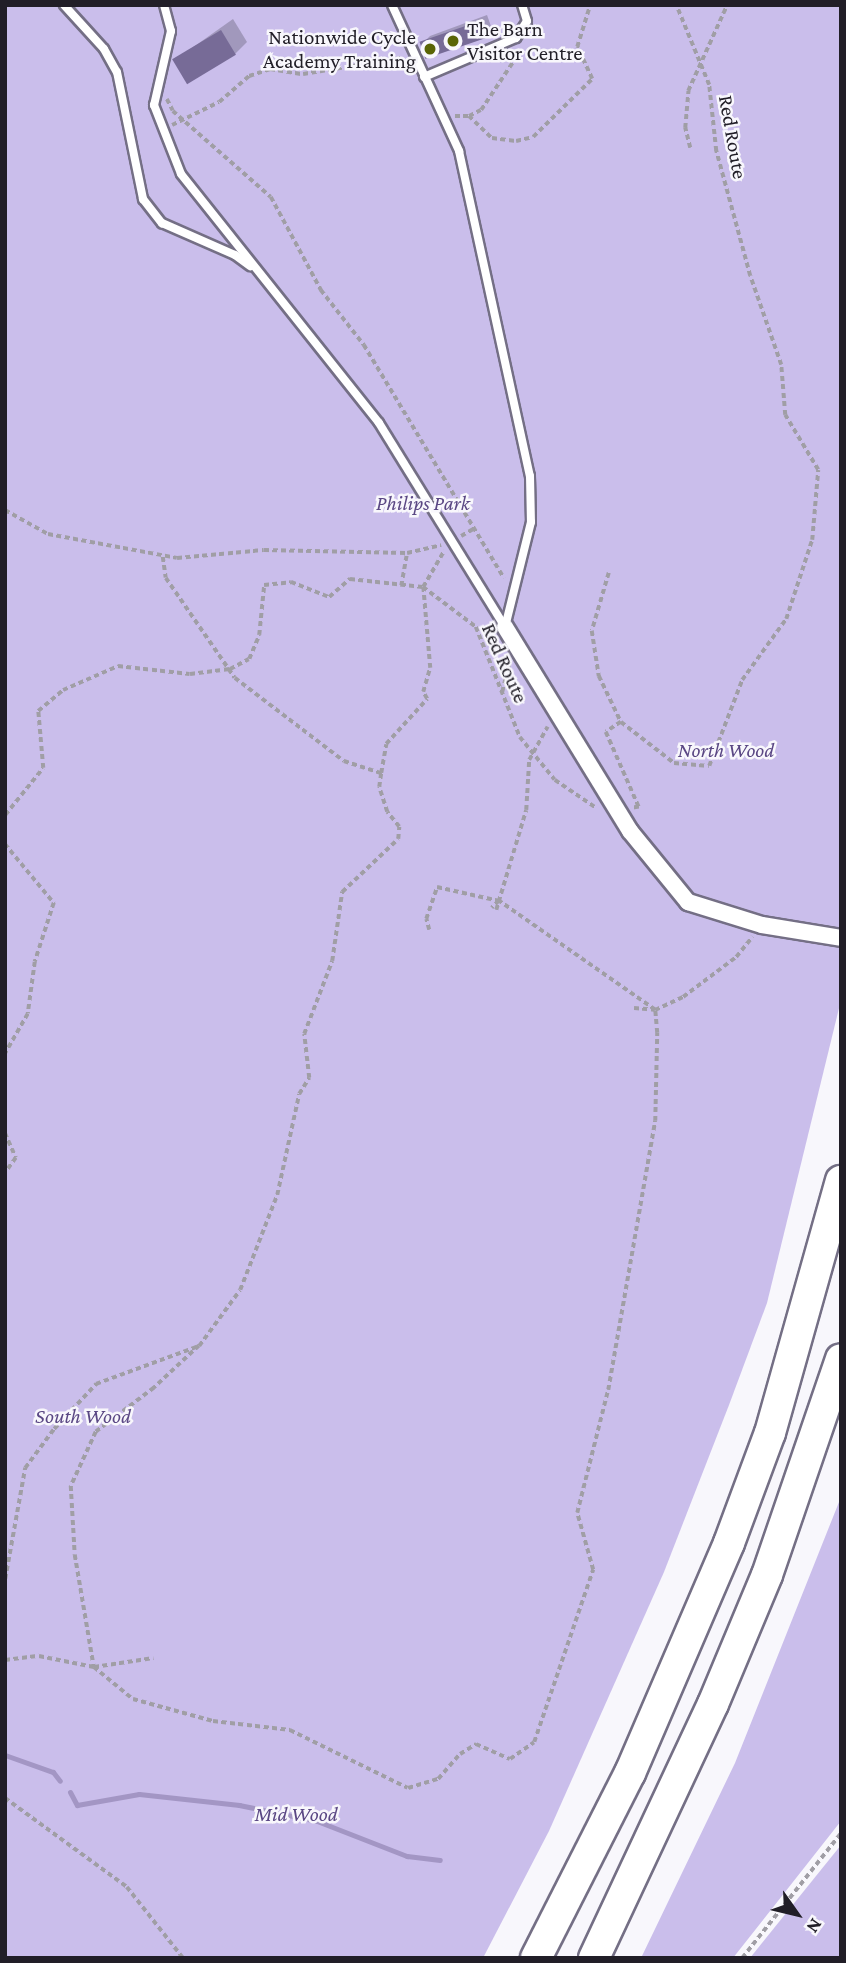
<!DOCTYPE html>
<style>
body{margin:0}
#map{position:relative;width:846px;height:1963px;overflow:hidden;background:#f8f7fc;font-family:"Crimson Pro",serif}
div>[style]{position:absolute}
.green>*{inset:0;background:#cabeeb}
.shadow>*{inset:0;background:#0003}
.stream>*{height:5px;margin:-2.5px;padding:0 2.5px;transform-origin:2.5px;border-radius:2.5px;background:#a396c4}
.building>*{inset:0;background:#776b97;transform-origin:0 0}
.path>*{height:3.5px;margin-top:-1.75px;transform-origin:0;background:repeating-linear-gradient(90deg,#a09ea5 0 5px,transparent 0 8.5px)}
.roads{filter:drop-shadow(2px 0 #746f85) drop-shadow(-2px 0 #746f85) drop-shadow(0 2px #746f85) drop-shadow(0 -2px #746f85)}
.lane>*{height:8px;margin:-4px;padding:0 4px;transform-origin:4px;border-radius:4px;background:#fff}
.street>*{height:16px;margin:-8px;padding:0 8px;transform-origin:8px;border-radius:8px;background:#fff}
.highway>*{height:30px;margin:-15px;padding:0 15px;transform-origin:15px;border-radius:15px;background:#fff}
.dots>*{width:19px;height:19px;translate:-50% -50%;box-sizing:border-box;border:4px solid #f8f7fc;border-radius:50%}
span{translate:-50% -50%;white-space:nowrap;text-align:center;line-height:1.15;-webkit-text-stroke:5px #f8f7fc;paint-order:stroke}
.poi-label{font-size:21px;color:#211e27}
.left{translate:0 -50%;text-align:left}
.right{translate:-100% -50%;text-align:right}
.street-label{font-size:21px;color:#211e27}
.park-label{font-size:21px;color:#5a4784;font-style:italic}
.frame{position:absolute;inset:0;border:7px solid #211e27;pointer-events:none}
.north{position:absolute;left:762px;top:1879px;width:70px;height:70px;-webkit-text-stroke:5px #f8f7fc;paint-order:stroke;rotate:124deg;font-size:19px;font-weight:700;line-height:28px;text-align:center;color:#211e27}
.north::after{content:'';display:block;margin:auto;width:24px;height:32px;background:#211e27;clip-path:polygon(50% 0,100% 100%,50% 72%,0 100%)}
</style>
<div id="map">
<div class="green">
<i style="clip-path:polygon(5px 5px,841px 5px,841px 1000px,767px 1303px,729px 1405px,664px 1572px,549px 1831px,483px 1958px,5px 1958px)"></i>
<i style="clip-path:polygon(841px 1497px,841px 1821px,733px 1958px,641px 1958px,735px 1763px)"></i>
<i style="clip-path:polygon(841px 1845px,841px 1958px,750px 1958px)"></i>
</div>
<div class="shadow">
<i style="clip-path:polygon(487px 15px,492px 29px,485px 36px,422px 44px,430px 36px)"></i>
<i style="clip-path:polygon(233px 19px,247px 42px,235px 54px,175px 60px)"></i>
</div>
<div class="stream">
<i style="left:5px;top:1755px;width:51px;rotate:19.5deg"></i>
<i style="left:53px;top:1772px;width:11px;rotate:52deg"></i>
<i style="left:70px;top:1792px;width:15px;rotate:62deg"></i>
<i style="left:77px;top:1805px;width:63px;rotate:-10.1deg"></i>
<i style="left:139px;top:1794px;width:101px;rotate:6.3deg"></i>
<i style="left:239px;top:1805px;width:80px;rotate:11.6deg"></i>
<i style="left:317px;top:1821px;width:97px;rotate:21.3deg"></i>
<i style="left:407px;top:1856px;width:33px;rotate:7deg"></i>
</div>
<div class="building">
<i style="left:480px;top:21px;width:18px;height:64px;rotate:71deg"></i>
<i style="left:221px;top:30px;width:29px;height:57px;rotate:59deg"></i>
</div>
<div class="path">
<i style="left:167px;top:99px;width:13px;rotate:63deg"></i>
<i style="left:173px;top:111px;width:130px;rotate:41.3deg"></i>
<i style="left:271px;top:197px;width:106px;rotate:61.7deg"></i>
<i style="left:321px;top:290px;width:70px;rotate:52deg"></i>
<i style="left:364px;top:345px;width:272px;rotate:59deg"></i>
<i style="left:455px;top:116px;width:14px"></i>
<i style="left:469px;top:116px;width:32px;rotate:44deg"></i>
<i style="left:492px;top:138px;width:24px;rotate:7deg"></i>
<i style="left:516px;top:141px;width:17px;rotate:-13deg"></i>
<i style="left:533px;top:137px;width:83px;rotate:-44.5deg"></i>
<i style="left:592px;top:79px;width:35px;rotate:-115deg"></i>
<i style="left:577px;top:47px;width:44px;rotate:-72.8deg"></i>
<i style="left:469px;top:116px;width:13px;rotate:-27deg"></i>
<i style="left:481px;top:110px;width:72px;rotate:-56.3deg"></i>
<i style="left:172px;top:125px;width:52px;rotate:-26.1deg"></i>
<i style="left:219px;top:102px;width:40px;rotate:-41deg"></i>
<i style="left:249px;top:76px;width:22px;rotate:-18deg"></i>
<i style="left:270px;top:69px;width:33px;rotate:9deg"></i>
<i style="left:303px;top:74px;width:100px;rotate:-9.2deg"></i>
<i style="left:690px;top:148px;width:21px;rotate:-104deg"></i>
<i style="left:685px;top:128px;width:37px;rotate:-85deg"></i>
<i style="left:688px;top:91px;width:94px;rotate:-65.6deg"></i>
<i style="left:5px;top:510px;width:49px;rotate:29.2deg"></i>
<i style="left:48px;top:534px;width:131px;rotate:10.5deg"></i>
<i style="left:177px;top:558px;width:87px;rotate:-5.3deg"></i>
<i style="left:264px;top:550px;width:143px;rotate:1.2deg"></i>
<i style="left:407px;top:553px;width:35px;rotate:-13deg"></i>
<i style="left:461px;top:536px;width:16px;rotate:-30deg"></i>
<i style="left:163px;top:557px;width:21px;rotate:82deg"></i>
<i style="left:166px;top:578px;width:121px;rotate:55.4deg"></i>
<i style="left:235px;top:678px;width:137px;rotate:37.3deg"></i>
<i style="left:344px;top:761px;width:39px;rotate:18deg"></i>
<i style="left:609px;top:573px;width:60px;rotate:106.3deg"></i>
<i style="left:592px;top:631px;width:46px;rotate:81.2deg"></i>
<i style="left:599px;top:676px;width:51px;rotate:64.4deg"></i>
<i style="left:621px;top:722px;width:67px;rotate:37.7deg"></i>
<i style="left:674px;top:763px;width:35px;rotate:5deg"></i>
<i style="left:709px;top:766px;width:92px;rotate:-69deg"></i>
<i style="left:742px;top:680px;width:75px;rotate:-54.2deg"></i>
<i style="left:786px;top:619px;width:83px;rotate:-71.8deg"></i>
<i style="left:812px;top:540px;width:70px;rotate:-85.1deg"></i>
<i style="left:818px;top:470px;width:64px;rotate:-121deg"></i>
<i style="left:785px;top:415px;width:50px;rotate:-94.6deg"></i>
<i style="left:781px;top:365px;width:94px;rotate:-109.2deg"></i>
<i style="left:750px;top:276px;width:130px;rotate:-105.2deg"></i>
<i style="left:716px;top:151px;width:66px;rotate:-96.1deg"></i>
<i style="left:709px;top:85px;width:87px;rotate:-112.4deg"></i>
<i style="left:401px;top:586px;width:34px;rotate:-80deg"></i>
<i style="left:502px;top:692px;width:30px;rotate:-76deg"></i>
<i style="left:621px;top:722px;width:18px;rotate:146deg"></i>
<i style="left:606px;top:732px;width:82px;rotate:66.3deg"></i>
<i style="left:639px;top:807px;width:6px;rotate:171deg"></i>
<i style="left:5px;top:815px;width:60px;rotate:-51deg"></i>
<i style="left:43px;top:768px;width:57px;rotate:-95deg"></i>
<i style="left:38px;top:711px;width:33px;rotate:-40deg"></i>
<i style="left:63px;top:690px;width:60px;rotate:-23.6deg"></i>
<i style="left:118px;top:666px;width:72px;rotate:6.3deg"></i>
<i style="left:190px;top:674px;width:40px;rotate:-7.1deg"></i>
<i style="left:230px;top:669px;width:21px;rotate:-28deg"></i>
<i style="left:249px;top:659px;width:26px;rotate:-67deg"></i>
<i style="left:259px;top:635px;width:50px;rotate:-84.3deg"></i>
<i style="left:264px;top:585px;width:27px;rotate:-6deg"></i>
<i style="left:291px;top:582px;width:41px;rotate:21.5deg"></i>
<i style="left:329px;top:597px;width:28px;rotate:-41deg"></i>
<i style="left:350px;top:579px;width:73px;rotate:6.3deg"></i>
<i style="left:423px;top:587px;width:66px;rotate:37deg"></i>
<i style="left:476px;top:627px;width:118px;rotate:68.2deg"></i>
<i style="left:520px;top:737px;width:55px;rotate:50.9deg"></i>
<i style="left:555px;top:780px;width:48px;rotate:34deg"></i>
<i style="left:5px;top:844px;width:77px;rotate:50.3deg"></i>
<i style="left:54px;top:903px;width:62px;rotate:107.9deg"></i>
<i style="left:35px;top:962px;width:52px;rotate:97.7deg"></i>
<i style="left:28px;top:1014px;width:46px;rotate:119.9deg"></i>
<i style="left:496px;top:910px;width:104px;rotate:-73.3deg"></i>
<i style="left:526px;top:810px;width:50px;rotate:-86.6deg"></i>
<i style="left:529px;top:760px;width:38px;rotate:-61deg"></i>
<i style="left:429px;top:930px;width:11px;rotate:-105deg"></i>
<i style="left:426px;top:919px;width:34px;rotate:-71deg"></i>
<i style="left:437px;top:887px;width:64px;rotate:12.7deg"></i>
<i style="left:634px;top:1008px;width:21px;rotate:5deg"></i>
<i style="left:655px;top:1010px;width:31px;rotate:-25deg"></i>
<i style="left:683px;top:997px;width:66px;rotate:-37deg"></i>
<i style="left:736px;top:957px;width:26px;rotate:-51deg"></i>
<i style="left:5px;top:1133px;width:27px;rotate:66deg"></i>
<i style="left:16px;top:1158px;width:19px;rotate:126deg"></i>
<i style="left:199px;top:1346px;width:62px;rotate:137deg"></i>
<i style="left:154px;top:1388px;width:73px;rotate:142.8deg"></i>
<i style="left:96px;top:1432px;width:60px;rotate:114.8deg"></i>
<i style="left:71px;top:1486px;width:69px;rotate:86.7deg"></i>
<i style="left:75px;top:1555px;width:114px;rotate:80.4deg"></i>
<i style="left:94px;top:1667px;width:50px;rotate:39.4deg"></i>
<i style="left:133px;top:1699px;width:83px;rotate:15.4deg"></i>
<i style="left:213px;top:1721px;width:78px;rotate:6.7deg"></i>
<i style="left:290px;top:1730px;width:131px;rotate:26.2deg"></i>
<i style="left:408px;top:1788px;width:31px;rotate:-17deg"></i>
<i style="left:438px;top:1779px;width:33px;rotate:-49deg"></i>
<i style="left:460px;top:1754px;width:19px;rotate:-32deg"></i>
<i style="left:476px;top:1744px;width:37px;rotate:24deg"></i>
<i style="left:510px;top:1759px;width:29px;rotate:-35deg"></i>
<i style="left:534px;top:1742px;width:182px;rotate:-71.1deg"></i>
<i style="left:593px;top:1570px;width:59px;rotate:-105.7deg"></i>
<i style="left:577px;top:1513px;width:127px;rotate:-75.9deg"></i>
<i style="left:608px;top:1390px;width:273px;rotate:-80.1deg"></i>
<i style="left:655px;top:1121px;width:88px;rotate:-88.7deg"></i>
<i style="left:657px;top:1033px;width:23px;rotate:-95deg"></i>
<i style="left:655px;top:1010px;width:190px;rotate:-145.1deg"></i>
<i style="left:499px;top:901px;width:10px;rotate:135deg"></i>
<i style="left:5px;top:1579px;width:113px;rotate:-79.8deg"></i>
<i style="left:25px;top:1468px;width:49px;rotate:-53.4deg"></i>
<i style="left:54px;top:1429px;width:62px;rotate:-47deg"></i>
<i style="left:96px;top:1384px;width:110px;rotate:-20.3deg"></i>
<i style="left:199px;top:1346px;width:69px;rotate:-53.8deg"></i>
<i style="left:240px;top:1290px;width:102px;rotate:-68.7deg"></i>
<i style="left:277px;top:1195px;width:103px;rotate:-77.7deg"></i>
<i style="left:299px;top:1094px;width:19px;rotate:-58deg"></i>
<i style="left:309px;top:1078px;width:44px;rotate:-96.5deg"></i>
<i style="left:304px;top:1034px;width:78px;rotate:-69deg"></i>
<i style="left:332px;top:961px;width:70px;rotate:-81.8deg"></i>
<i style="left:342px;top:892px;width:77px;rotate:-43.4deg"></i>
<i style="left:398px;top:839px;width:12px;rotate:-85deg"></i>
<i style="left:399px;top:827px;width:19px;rotate:-129deg"></i>
<i style="left:387px;top:812px;width:26px;rotate:-108deg"></i>
<i style="left:379px;top:787px;width:14px;rotate:-82deg"></i>
<i style="left:381px;top:773px;width:29px;rotate:-80deg"></i>
<i style="left:386px;top:744px;width:61px;rotate:-47.7deg"></i>
<i style="left:427px;top:699px;width:8px;rotate:-120deg"></i>
<i style="left:423px;top:692px;width:25px;rotate:-74deg"></i>
<i style="left:430px;top:668px;width:81px;rotate:-94.9deg"></i>
<i style="left:423px;top:587px;width:42px;rotate:-59.7deg"></i>
<i style="left:5px;top:1660px;width:34px;rotate:-7deg"></i>
<i style="left:39px;top:1656px;width:56px;rotate:11.3deg"></i>
<i style="left:94px;top:1667px;width:60px;rotate:-8.7deg"></i>
<i style="left:5px;top:1798px;width:151px;rotate:36.1deg"></i>
<i style="left:127px;top:1887px;width:90px;rotate:51.7deg"></i>
<i style="left:742px;top:1958px;width:159px;rotate:-51.6deg"></i>
</div>
<div class="roads">
<div class="lane">
<i style="left:64px;top:5px;width:59px;rotate:47.7deg"></i>
<i style="left:104px;top:49px;width:26px;rotate:61deg"></i>
<i style="left:117px;top:72px;width:130px;rotate:78.4deg"></i>
<i style="left:143px;top:199px;width:31px;rotate:52deg"></i>
<i style="left:162px;top:223px;width:80px;rotate:23.7deg"></i>
<i style="left:235px;top:255px;width:19px;rotate:36deg"></i>
<i style="left:164px;top:5px;width:27px;rotate:75deg"></i>
<i style="left:171px;top:31px;width:76px;rotate:102.9deg"></i>
<i style="left:154px;top:105px;width:74px;rotate:68.6deg"></i>
<i style="left:181px;top:174px;width:318px;rotate:51.5deg"></i>
<i style="left:379px;top:423px;width:240px;rotate:58.3deg"></i>
<i style="left:392px;top:5px;width:161px;rotate:65.3deg"></i>
<i style="left:459px;top:151px;width:333px;rotate:77.7deg"></i>
<i style="left:530px;top:476px;width:46px;rotate:88.8deg"></i>
<i style="left:531px;top:522px;width:108px;rotate:103.9deg"></i>
<i style="left:424px;top:77px;width:100px;rotate:-23deg"></i>
<i style="left:516px;top:38px;width:20px;rotate:-57deg"></i>
<i style="left:527px;top:21px;width:17px;rotate:-107deg"></i>
</div>
<div class="street">
<i style="left:505px;top:627px;width:239px;rotate:58.5deg"></i>
<i style="left:630px;top:831px;width:92px;rotate:50.8deg"></i>
<i style="left:688px;top:902px;width:77px;rotate:17.3deg"></i>
<i style="left:762px;top:925px;width:80px;rotate:9.3deg"></i>
</div>
<div class="highway">
<i style="left:536px;top:1958px;width:208px;rotate:-63.1deg"></i>
<i style="left:630px;top:1773px;width:250px;rotate:-66.7deg"></i>
<i style="left:729px;top:1543px;width:117px;rotate:-69.6deg"></i>
<i style="left:770px;top:1433px;width:262px;rotate:-74.3deg"></i>
<i style="left:594px;top:1958px;width:280px;rotate:-64.9deg"></i>
<i style="left:713px;top:1704px;width:140px;rotate:-67.3deg"></i>
<i style="left:767px;top:1575px;width:228px;rotate:-71.1deg"></i>
</div>
</div>
<div class="dots">
<i style="left:453px;top:41px;background:#596405"></i>
<i style="left:430px;top:49px;background:#596405"></i>
</div>
<div class="poi-label">
<span class="left" style="left:467px;top:41px">The Barn<br>Visitor Centre</span>
<span class="right" style="left:416px;top:49px">Nationwide Cycle<br>Academy Training</span>
</div>
<div class="street-label">
<span style="left:733px;top:137px;rotate:80deg">Red Route</span>
<span style="left:505px;top:663px;rotate:66deg">Red Route</span>
</div>
<div class="park-label">
<span style="left:423px;top:503px">Philips Park</span>
<span style="left:726px;top:750px">North Wood</span>
<span style="left:83px;top:1416px">South Wood</span>
<span style="left:296px;top:1814px">Mid Wood</span>
</div>
<div class="frame"></div>
<div class="north">N</div>
</div>
